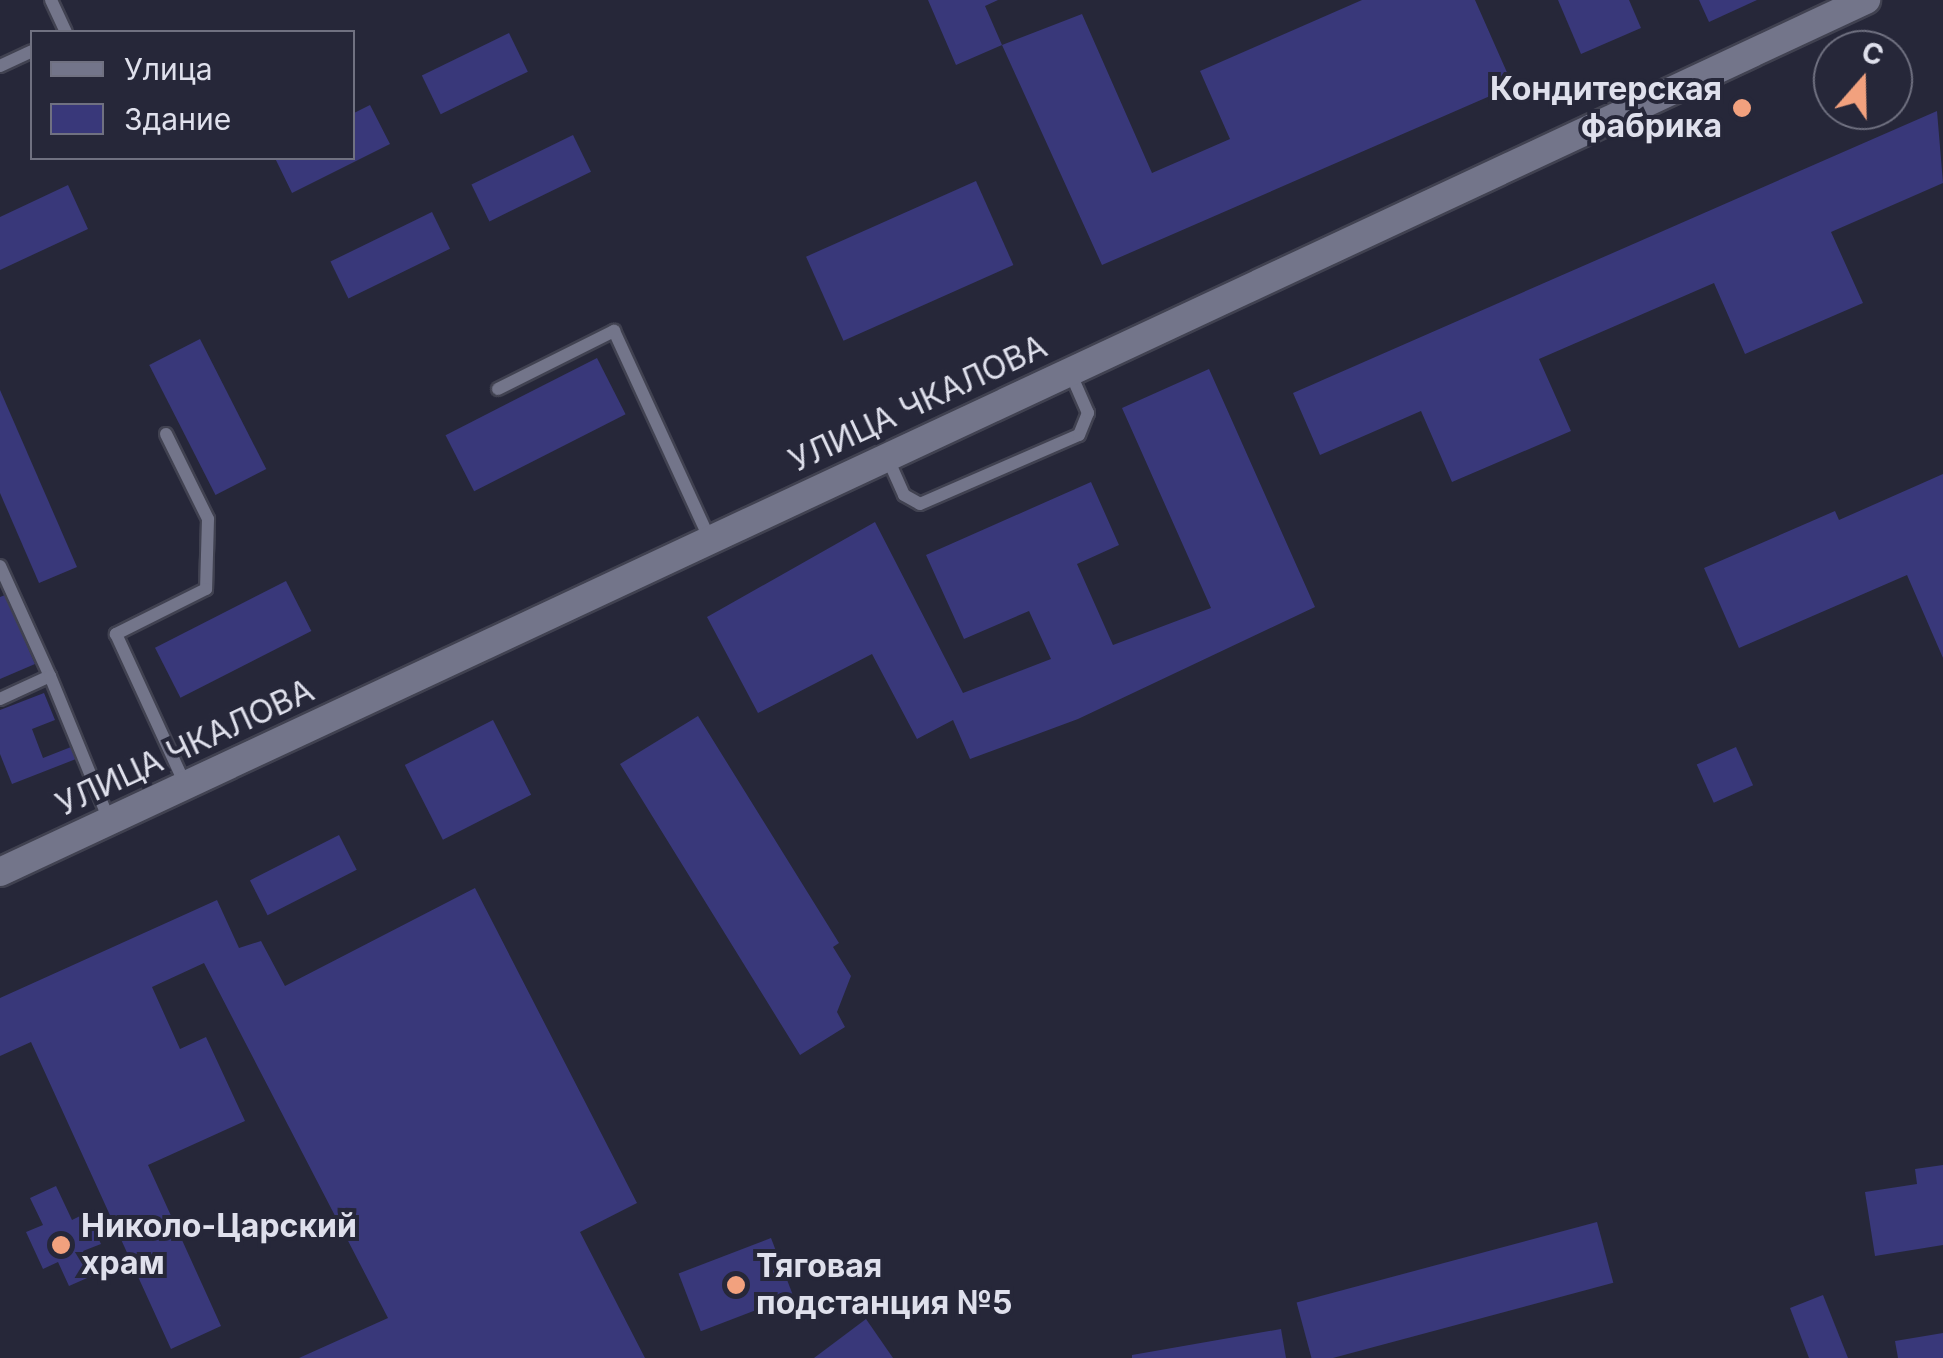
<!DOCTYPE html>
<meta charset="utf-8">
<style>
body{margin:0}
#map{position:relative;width:1943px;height:1358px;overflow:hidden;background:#262739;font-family:Inter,sans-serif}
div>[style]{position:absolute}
.building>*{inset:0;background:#39387a;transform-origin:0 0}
.roads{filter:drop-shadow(2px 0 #414251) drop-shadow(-2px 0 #414251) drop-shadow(0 2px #414251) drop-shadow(0 -2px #414251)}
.service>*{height:12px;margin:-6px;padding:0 6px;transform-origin:6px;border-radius:6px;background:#73758a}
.tertiary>*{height:28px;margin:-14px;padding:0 14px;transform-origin:14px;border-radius:14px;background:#73758a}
.dots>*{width:28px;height:28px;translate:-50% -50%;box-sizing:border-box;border:5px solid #262739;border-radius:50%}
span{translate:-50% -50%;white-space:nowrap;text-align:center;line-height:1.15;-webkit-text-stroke:8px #262739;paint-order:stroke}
.poi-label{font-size:32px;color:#dfe0ec;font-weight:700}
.right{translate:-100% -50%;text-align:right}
.left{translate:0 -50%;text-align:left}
.street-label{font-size:32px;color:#dfe0ec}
.legend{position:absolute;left:30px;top:30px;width:325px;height:130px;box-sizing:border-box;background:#262739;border:2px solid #707181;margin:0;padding:12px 18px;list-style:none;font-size:30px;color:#dfe0ec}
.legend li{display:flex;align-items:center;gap:20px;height:50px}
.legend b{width:50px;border:2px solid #707181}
.north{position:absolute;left:1813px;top:30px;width:100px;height:100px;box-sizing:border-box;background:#262739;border:2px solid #707181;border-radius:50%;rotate:20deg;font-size:28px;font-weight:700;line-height:40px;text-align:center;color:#dfe0ec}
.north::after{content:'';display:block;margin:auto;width:35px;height:45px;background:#f2a17e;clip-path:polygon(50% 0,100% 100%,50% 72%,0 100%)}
</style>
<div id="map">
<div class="building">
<i style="clip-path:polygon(928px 0,998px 0,985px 6px,1002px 45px,956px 65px)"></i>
<i style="clip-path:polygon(1362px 0,1475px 0,1513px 86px,1102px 265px,1002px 45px,1082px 14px,1152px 173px,1230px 139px,1200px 71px)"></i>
<i style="clip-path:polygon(1558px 0,1629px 0,1641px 28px,1581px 54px)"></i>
<i style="clip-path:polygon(1699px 0,1757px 0,1709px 22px)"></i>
<i style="left:509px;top:33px;width:43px;height:97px;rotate:64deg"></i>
<i style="clip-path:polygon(370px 105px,390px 144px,292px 193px,275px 158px,352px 158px,352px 114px)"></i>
<i style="clip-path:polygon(1937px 111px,1943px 183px,1831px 232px,1863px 303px,1745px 354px,1714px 283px,1539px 359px,1571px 431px,1452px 482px,1421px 411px,1320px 455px,1293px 393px)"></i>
<i style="left:573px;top:135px;width:41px;height:113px;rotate:64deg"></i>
<i style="left:976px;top:181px;width:92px;height:186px;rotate:66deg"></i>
<i style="clip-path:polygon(68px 185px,88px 229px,0 270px,0 217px)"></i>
<i style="left:432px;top:212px;width:41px;height:113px;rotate:64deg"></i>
<i style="left:200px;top:339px;width:146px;height:57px;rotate:63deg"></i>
<i style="left:597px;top:358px;width:63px;height:170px;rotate:63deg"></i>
<i style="clip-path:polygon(1209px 369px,1315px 607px,1078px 719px,970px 759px,953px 720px,917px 739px,872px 654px,758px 713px,707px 617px,875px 522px,963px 693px,1051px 659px,1029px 611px,964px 639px,926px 555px,1091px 482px,1119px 545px,1077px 564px,1113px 645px,1211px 608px,1122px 408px)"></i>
<i style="clip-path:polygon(0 390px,77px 567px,39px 583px,0 493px)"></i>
<i style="clip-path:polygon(1943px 474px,1943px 658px,1907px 575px,1739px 648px,1704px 568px,1835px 511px,1839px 520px)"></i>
<i style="left:286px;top:581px;width:56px;height:147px;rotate:63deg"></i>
<i style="clip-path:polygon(5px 595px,35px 664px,0 679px,0 597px)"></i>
<i style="clip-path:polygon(44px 693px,55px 720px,32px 729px,43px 758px,71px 747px,76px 759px,12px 784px,0 754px,0 710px)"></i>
<i style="clip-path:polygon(698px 716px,839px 943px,833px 947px,851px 976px,837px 1012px,845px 1027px,800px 1055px,620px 764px)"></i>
<i style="left:493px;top:720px;width:84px;height:99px;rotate:63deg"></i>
<i style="left:1736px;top:747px;width:42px;height:43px;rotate:66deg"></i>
<i style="left:339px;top:835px;width:39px;height:100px;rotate:63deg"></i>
<i style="clip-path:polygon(475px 888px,637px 1203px,580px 1232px,645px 1358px,299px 1358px,388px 1318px,204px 963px,152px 987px,180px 1049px,206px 1037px,245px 1121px,148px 1165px,221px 1326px,171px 1349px,31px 1042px,0 1056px,0 998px,217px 900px,239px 948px,261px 941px,285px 986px)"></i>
<i style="clip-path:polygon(1943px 1165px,1943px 1245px,1875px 1256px,1865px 1192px,1917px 1184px,1915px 1169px)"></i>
<i style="clip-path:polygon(56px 1186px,72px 1220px,86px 1213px,101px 1244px,83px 1251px,94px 1275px,69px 1286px,58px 1262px,43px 1269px,26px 1232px,43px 1225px,30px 1198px)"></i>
<i style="left:1597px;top:1222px;width:63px;height:311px;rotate:75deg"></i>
<i style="left:771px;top:1238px;width:62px;height:99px;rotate:69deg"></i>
<i style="clip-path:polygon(1823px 1295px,1848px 1358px,1809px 1358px,1790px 1308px)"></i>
<i style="clip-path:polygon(866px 1319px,893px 1358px,814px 1358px)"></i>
<i style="clip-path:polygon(1281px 1329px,1286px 1358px,1132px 1358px,1132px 1355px)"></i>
<i style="clip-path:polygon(1943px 1333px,1943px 1358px,1898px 1358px,1895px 1341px)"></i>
</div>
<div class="roads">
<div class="service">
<i style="left:51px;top:0;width:35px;rotate:65deg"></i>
<i style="left:0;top:66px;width:35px;rotate:-25deg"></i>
<i style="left:498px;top:389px;width:130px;rotate:-26.6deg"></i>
<i style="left:614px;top:331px;width:230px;rotate:65.3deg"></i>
<i style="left:166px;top:434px;width:95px;rotate:63.7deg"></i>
<i style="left:208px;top:519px;width:70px;rotate:91.6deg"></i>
<i style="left:206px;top:589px;width:101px;rotate:153.4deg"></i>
<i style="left:116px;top:634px;width:167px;rotate:65.3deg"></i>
<i style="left:888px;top:459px;width:39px;rotate:66deg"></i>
<i style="left:904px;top:495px;width:18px;rotate:29deg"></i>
<i style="left:920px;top:504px;width:173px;rotate:-23.5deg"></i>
<i style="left:1079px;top:435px;width:24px;rotate:-68deg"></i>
<i style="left:1088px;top:413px;width:45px;rotate:-113.7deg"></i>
<i style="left:0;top:566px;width:121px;rotate:65.6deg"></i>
<i style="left:0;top:699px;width:55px;rotate:-24.7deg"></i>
<i style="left:50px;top:676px;width:158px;rotate:67.7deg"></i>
</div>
<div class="tertiary">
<i style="left:0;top:872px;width:2060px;rotate:-25.05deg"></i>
</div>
</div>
<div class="dots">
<i style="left:1742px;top:108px;background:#f2a17e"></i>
<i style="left:61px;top:1245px;background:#f2a17e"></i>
<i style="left:736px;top:1285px;background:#f2a17e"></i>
</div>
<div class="poi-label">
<span class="right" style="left:1722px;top:108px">Кондитерская<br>фабрика</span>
<span class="left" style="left:81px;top:1245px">Николо-Царский<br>храм</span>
<span class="left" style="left:756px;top:1285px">Тяговая<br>подстанция №5</span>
</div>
<div class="street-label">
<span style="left:918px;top:404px;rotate:-25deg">УЛИЦА ЧКАЛОВА</span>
<span style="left:185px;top:748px;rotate:-25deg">УЛИЦА ЧКАЛОВА</span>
</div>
<ul class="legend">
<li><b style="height:12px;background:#73758a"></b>Улица</li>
<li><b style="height:28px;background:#39387a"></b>Здание</li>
</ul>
<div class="north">С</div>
</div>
